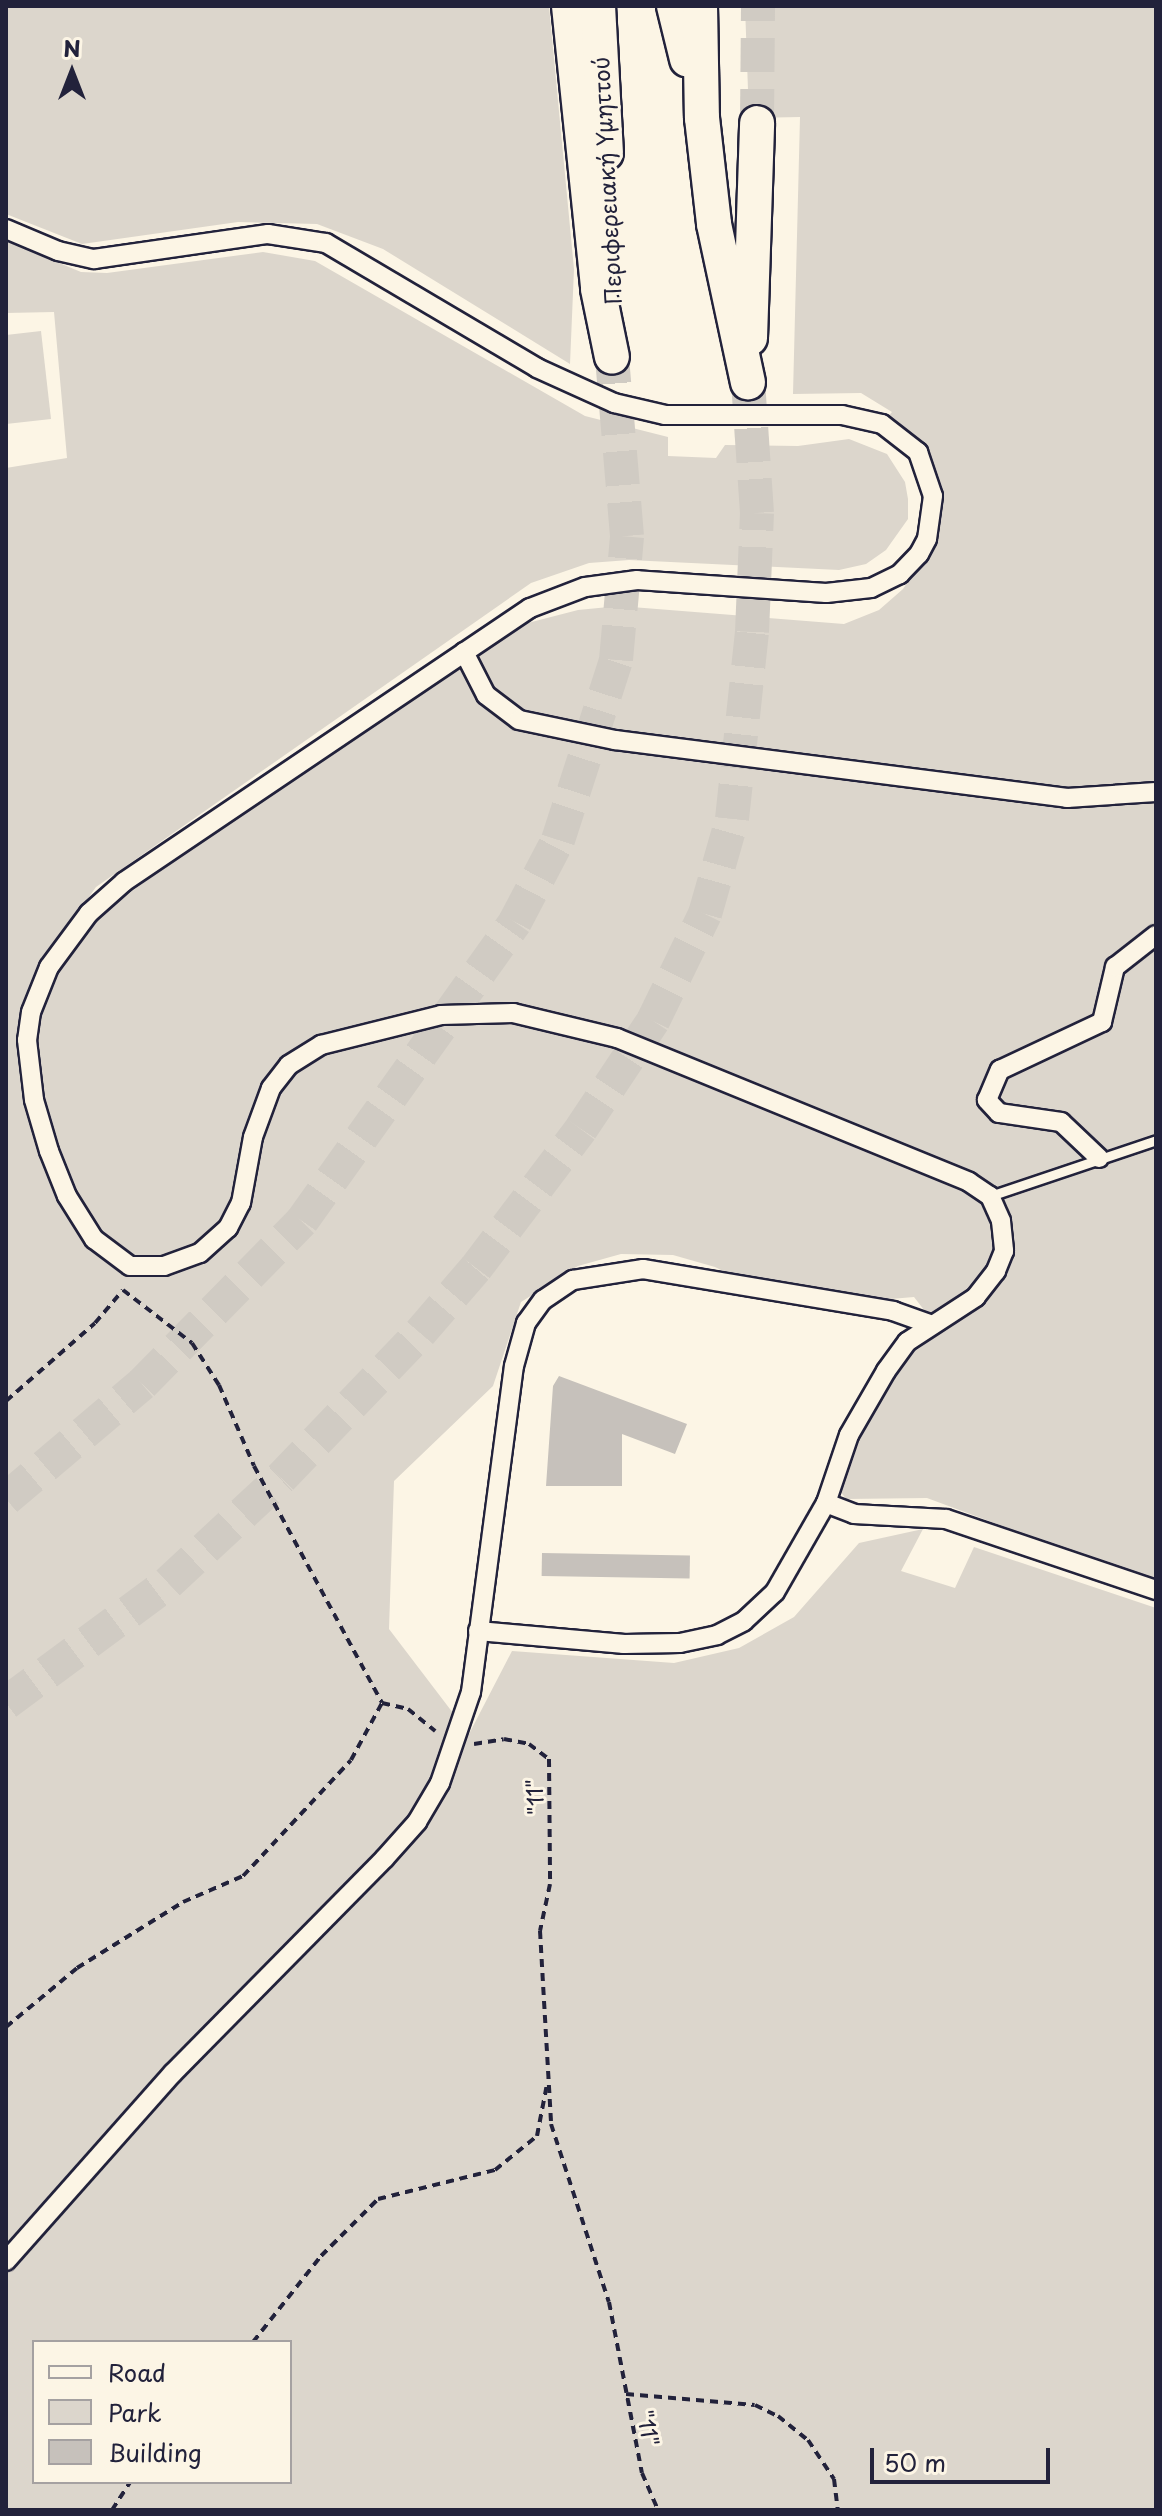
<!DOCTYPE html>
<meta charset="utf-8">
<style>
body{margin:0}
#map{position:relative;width:1162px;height:2516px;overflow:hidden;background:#fcf5e5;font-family:"Playpen Sans",sans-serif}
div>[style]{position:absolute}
.green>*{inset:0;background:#dcd6cc}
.building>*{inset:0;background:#c6c1bb;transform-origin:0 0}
.highway-tunnel>*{height:34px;margin-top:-17px;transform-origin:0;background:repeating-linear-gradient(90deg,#d0cbc3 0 34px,transparent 0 51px)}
.path>*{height:4px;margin-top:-2px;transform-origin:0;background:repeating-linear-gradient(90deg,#22223b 0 8px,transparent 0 14px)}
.roads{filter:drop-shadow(2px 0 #22223b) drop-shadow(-2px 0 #22223b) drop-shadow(0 2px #22223b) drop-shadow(0 -2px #22223b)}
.lane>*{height:9px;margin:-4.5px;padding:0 4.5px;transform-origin:4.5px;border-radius:4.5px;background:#fcf5e5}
.street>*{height:18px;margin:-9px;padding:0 9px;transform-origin:9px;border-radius:9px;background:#fcf5e5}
.highway>*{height:34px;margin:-17px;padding:0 17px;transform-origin:17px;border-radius:17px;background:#fcf5e5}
span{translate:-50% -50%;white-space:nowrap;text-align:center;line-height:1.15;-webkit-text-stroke:6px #fcf5e5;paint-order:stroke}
.street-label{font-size:22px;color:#22223b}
.frame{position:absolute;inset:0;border:8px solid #22223b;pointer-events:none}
.legend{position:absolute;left:32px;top:2340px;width:260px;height:144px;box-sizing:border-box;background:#fcf5e5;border:2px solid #a5a1a1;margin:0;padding:10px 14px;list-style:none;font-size:24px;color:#22223b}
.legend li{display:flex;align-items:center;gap:16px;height:40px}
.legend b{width:40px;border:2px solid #a5a1a1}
.north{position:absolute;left:32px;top:32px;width:80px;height:80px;-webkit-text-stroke:6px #fcf5e5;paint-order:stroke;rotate:0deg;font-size:22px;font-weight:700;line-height:32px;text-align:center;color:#22223b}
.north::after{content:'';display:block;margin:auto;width:28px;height:36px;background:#22223b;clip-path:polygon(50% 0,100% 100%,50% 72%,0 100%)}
.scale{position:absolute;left:870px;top:2448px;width:180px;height:36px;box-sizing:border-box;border:4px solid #22223b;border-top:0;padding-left:10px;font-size:24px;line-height:28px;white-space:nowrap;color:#22223b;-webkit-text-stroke:6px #fcf5e5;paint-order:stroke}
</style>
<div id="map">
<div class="green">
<i style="clip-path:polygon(6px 6px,549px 6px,574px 269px,570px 364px,383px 249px,317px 224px,238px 222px,82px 244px,6px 214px)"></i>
<i style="clip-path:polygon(evenodd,745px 6px,1156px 6px,1156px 1583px,927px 1498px,846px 1499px,832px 1480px,897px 1364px,929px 1341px,938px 1328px,914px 1297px,855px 1302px,770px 1294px,715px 1267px,673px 1255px,621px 1254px,578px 1266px,521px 1302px,493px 1386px,394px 1481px,389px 1629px,469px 1734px,512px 1651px,674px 1663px,739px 1648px,794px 1617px,859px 1543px,923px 1529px,901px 1571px,955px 1588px,974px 1547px,1156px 1608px,1156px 2510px,6px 2510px,6px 468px,67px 458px,54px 312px,6px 313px,6px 241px,81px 272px,107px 273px,263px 252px,315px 261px,585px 416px,668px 437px,668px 456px,716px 458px,725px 445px,798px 446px,849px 439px,887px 454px,905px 482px,908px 499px,908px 519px,886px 550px,866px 564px,839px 570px,629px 560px,589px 563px,531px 583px,96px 887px,51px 950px,241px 812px,520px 625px,578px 610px,619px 606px,844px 624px,879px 610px,903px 589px,919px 565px,928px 485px,886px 419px,892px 412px,861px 393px,793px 394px,800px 117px,749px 118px,745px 6px,34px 2342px,290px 2342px,290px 2482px,34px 2482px,34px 2342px)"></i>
<i style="clip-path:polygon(41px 331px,51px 419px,6px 424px,6px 335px)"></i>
</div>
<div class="building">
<i style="clip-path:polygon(559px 1376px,687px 1424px,675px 1454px,622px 1434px,622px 1486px,546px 1486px,553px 1386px)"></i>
<i style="left:542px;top:1553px;width:148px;height:23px;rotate:1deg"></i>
</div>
<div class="highway-tunnel">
<i style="left:757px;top:123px;width:117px;rotate:-89.5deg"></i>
<i style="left:6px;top:1499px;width:178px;rotate:-40.2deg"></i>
<i style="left:142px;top:1384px;width:228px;rotate:-45.5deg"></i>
<i style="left:302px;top:1221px;width:367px;rotate:-54.5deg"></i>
<i style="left:515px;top:922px;width:93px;rotate:-62.3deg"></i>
<i style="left:558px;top:840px;width:189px;rotate:-72.1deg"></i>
<i style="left:616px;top:660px;width:124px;rotate:-84.9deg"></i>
<i style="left:627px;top:536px;width:180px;rotate:-94.8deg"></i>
<i style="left:6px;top:1703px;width:202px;rotate:-36.5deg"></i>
<i style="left:168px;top:1583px;width:154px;rotate:-42.9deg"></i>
<i style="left:281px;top:1478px;width:201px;rotate:-46.2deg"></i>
<i style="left:420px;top:1333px;width:86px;rotate:-49.3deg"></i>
<i style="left:476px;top:1268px;width:174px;rotate:-52.9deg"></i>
<i style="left:581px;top:1129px;width:130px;rotate:-56.3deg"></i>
<i style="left:653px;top:1021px;width:119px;rotate:-64.1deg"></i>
<i style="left:705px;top:914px;width:99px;rotate:-74.1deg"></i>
<i style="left:732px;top:819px;width:188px;rotate:-83.9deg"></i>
<i style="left:752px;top:632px;width:119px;rotate:-87.6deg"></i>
<i style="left:757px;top:513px;width:131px;rotate:-93.9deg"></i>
</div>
<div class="path">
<i style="left:123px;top:1290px;width:87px;rotate:37.5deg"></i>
<i style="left:192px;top:1343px;width:50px;rotate:57.3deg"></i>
<i style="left:219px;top:1385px;width:88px;rotate:66.6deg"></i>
<i style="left:254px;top:1466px;width:269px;rotate:61.6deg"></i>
<i style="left:6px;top:1401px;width:118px;rotate:-41.2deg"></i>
<i style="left:95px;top:1323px;width:43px;rotate:-49.7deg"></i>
<i style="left:382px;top:1703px;width:27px;rotate:13deg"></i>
<i style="left:408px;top:1709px;width:35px;rotate:39deg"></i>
<i style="left:474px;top:1744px;width:30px;rotate:-9deg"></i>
<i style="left:504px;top:1739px;width:25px;rotate:11deg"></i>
<i style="left:529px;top:1744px;width:25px;rotate:37deg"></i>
<i style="left:549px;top:1759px;width:125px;rotate:89.5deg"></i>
<i style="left:550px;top:1884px;width:48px;rotate:102deg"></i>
<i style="left:540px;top:1931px;width:193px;rotate:86.7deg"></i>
<i style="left:551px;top:2124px;width:187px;rotate:72deg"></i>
<i style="left:609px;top:2302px;width:174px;rotate:79.1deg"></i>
<i style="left:642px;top:2473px;width:40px;rotate:66.6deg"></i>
<i style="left:6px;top:2027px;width:92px;rotate:-39.7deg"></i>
<i style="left:77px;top:1968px;width:125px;rotate:-31.9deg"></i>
<i style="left:183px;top:1902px;width:65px;rotate:-23.4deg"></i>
<i style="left:243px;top:1876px;width:158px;rotate:-47deg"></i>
<i style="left:351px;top:1760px;width:65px;rotate:-61.5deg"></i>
<i style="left:253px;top:2342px;width:110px;rotate:-51.7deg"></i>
<i style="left:321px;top:2256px;width:81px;rotate:-45deg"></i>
<i style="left:378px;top:2199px;width:121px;rotate:-13.9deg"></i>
<i style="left:495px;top:2170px;width:54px;rotate:-39deg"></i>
<i style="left:537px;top:2136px;width:53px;rotate:-79.1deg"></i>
<i style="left:626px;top:2394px;width:129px;rotate:4.9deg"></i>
<i style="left:755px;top:2405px;width:25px;rotate:26deg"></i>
<i style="left:778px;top:2416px;width:38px;rotate:39deg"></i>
<i style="left:808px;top:2440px;width:47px;rotate:56.3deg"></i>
<i style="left:834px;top:2479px;width:31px;rotate:83deg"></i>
<i style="left:112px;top:2510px;width:33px;rotate:-57deg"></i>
</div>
<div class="roads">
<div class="lane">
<i style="left:990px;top:1196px;width:175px;rotate:-18.6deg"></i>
</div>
<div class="street">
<i style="left:6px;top:229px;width:56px;rotate:22.9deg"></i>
<i style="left:58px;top:251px;width:37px;rotate:13deg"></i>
<i style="left:94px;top:259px;width:176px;rotate:-8.2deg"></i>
<i style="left:268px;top:234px;width:59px;rotate:8.8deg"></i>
<i style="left:326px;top:243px;width:245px;rotate:30.6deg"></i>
<i style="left:537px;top:368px;width:85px;rotate:24.4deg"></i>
<i style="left:614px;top:403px;width:52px;rotate:13.2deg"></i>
<i style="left:665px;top:415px;width:177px"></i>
<i style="left:842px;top:415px;width:41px;rotate:12.7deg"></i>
<i style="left:882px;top:424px;width:46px;rotate:37.9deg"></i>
<i style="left:918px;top:452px;width:46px;rotate:71.2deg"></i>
<i style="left:933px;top:496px;width:43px;rotate:97.9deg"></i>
<i style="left:927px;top:539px;width:17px;rotate:118deg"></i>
<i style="left:919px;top:554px;width:28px;rotate:134deg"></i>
<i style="left:900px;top:574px;width:32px;rotate:154deg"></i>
<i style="left:871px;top:588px;width:45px;rotate:173.7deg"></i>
<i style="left:826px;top:593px;width:189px;rotate:-176.1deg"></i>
<i style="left:637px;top:580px;width:52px;rotate:172.3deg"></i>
<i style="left:585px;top:587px;width:59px;rotate:159.1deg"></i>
<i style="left:530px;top:608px;width:490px;rotate:146deg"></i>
<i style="left:124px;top:882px;width:47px;rotate:138.5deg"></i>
<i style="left:89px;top:913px;width:67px;rotate:126.5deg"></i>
<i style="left:49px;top:967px;width:48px;rotate:111.8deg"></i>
<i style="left:31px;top:1012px;width:28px;rotate:98deg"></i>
<i style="left:27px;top:1040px;width:60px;rotate:83.3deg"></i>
<i style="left:34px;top:1100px;width:53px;rotate:73.6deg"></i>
<i style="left:49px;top:1151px;width:48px;rotate:68.2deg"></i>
<i style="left:67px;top:1196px;width:51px;rotate:57.9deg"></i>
<i style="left:94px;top:1239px;width:45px;rotate:36.9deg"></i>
<i style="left:130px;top:1266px;width:34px"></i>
<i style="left:164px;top:1266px;width:38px;rotate:-20deg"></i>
<i style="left:200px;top:1253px;width:38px;rotate:-42deg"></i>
<i style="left:228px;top:1228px;width:28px;rotate:-63deg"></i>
<i style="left:241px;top:1203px;width:67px;rotate:-79.7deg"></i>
<i style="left:253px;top:1137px;width:52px;rotate:-69.8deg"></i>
<i style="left:271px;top:1088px;width:29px;rotate:-52deg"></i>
<i style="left:289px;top:1065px;width:38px;rotate:-32deg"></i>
<i style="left:321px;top:1045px;width:124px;rotate:-14deg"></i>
<i style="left:441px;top:1015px;width:72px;rotate:-1.6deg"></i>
<i style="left:513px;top:1013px;width:107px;rotate:13.5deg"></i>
<i style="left:617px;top:1038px;width:380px;rotate:22.2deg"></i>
<i style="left:969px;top:1182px;width:25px;rotate:34deg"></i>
<i style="left:990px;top:1196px;width:27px;rotate:66deg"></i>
<i style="left:1001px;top:1221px;width:30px;rotate:84deg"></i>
<i style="left:1004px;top:1251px;width:22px;rotate:112deg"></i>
<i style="left:996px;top:1271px;width:33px;rotate:128deg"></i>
<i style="left:976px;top:1297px;width:82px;rotate:146.9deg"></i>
<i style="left:907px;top:1342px;width:36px;rotate:126deg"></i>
<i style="left:886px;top:1371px;width:74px;rotate:120deg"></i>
<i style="left:849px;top:1435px;width:72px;rotate:108.7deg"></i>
<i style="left:826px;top:1503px;width:30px;rotate:21deg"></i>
<i style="left:854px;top:1514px;width:92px;rotate:3.1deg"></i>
<i style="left:946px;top:1519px;width:222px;rotate:18.7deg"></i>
<i style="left:464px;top:652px;width:48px;rotate:62.9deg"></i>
<i style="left:486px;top:695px;width:41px;rotate:37.1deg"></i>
<i style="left:519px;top:720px;width:98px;rotate:11.8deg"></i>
<i style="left:615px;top:740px;width:456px;rotate:7.3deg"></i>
<i style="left:1067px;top:798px;width:89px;rotate:-3.9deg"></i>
<i style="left:1099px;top:1158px;width:52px;rotate:-136.5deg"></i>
<i style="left:1061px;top:1122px;width:63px;rotate:-171.7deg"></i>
<i style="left:999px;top:1113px;width:18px;rotate:-133deg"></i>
<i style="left:987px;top:1100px;width:33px;rotate:-67deg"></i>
<i style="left:1000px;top:1070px;width:113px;rotate:-25.2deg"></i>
<i style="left:1102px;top:1022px;width:57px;rotate:-76.7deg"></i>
<i style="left:1115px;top:967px;width:52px;rotate:-38deg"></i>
<i style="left:478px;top:1631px;width:147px;rotate:5.1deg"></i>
<i style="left:624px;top:1644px;width:56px;rotate:-1deg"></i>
<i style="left:680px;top:1643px;width:38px;rotate:-12deg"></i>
<i style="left:717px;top:1635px;width:30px;rotate:-27deg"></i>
<i style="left:744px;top:1621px;width:42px;rotate:-43.1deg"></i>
<i style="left:775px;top:1592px;width:103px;rotate:-60.2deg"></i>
<i style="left:6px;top:2261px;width:251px;rotate:-48.4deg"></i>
<i style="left:173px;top:2073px;width:301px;rotate:-45.4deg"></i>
<i style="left:384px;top:1859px;width:50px;rotate:-48.3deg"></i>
<i style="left:417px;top:1822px;width:45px;rotate:-59.5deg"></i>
<i style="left:440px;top:1783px;width:96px;rotate:-71.2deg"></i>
<i style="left:471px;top:1692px;width:329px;rotate:-82.5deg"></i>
<i style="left:514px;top:1366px;width:45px;rotate:-74.4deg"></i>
<i style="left:526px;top:1323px;width:29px;rotate:-54deg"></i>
<i style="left:543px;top:1300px;width:36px;rotate:-34deg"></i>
<i style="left:573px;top:1280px;width:71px;rotate:-8.9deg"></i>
<i style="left:643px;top:1269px;width:254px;rotate:9.5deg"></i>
<i style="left:893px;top:1311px;width:41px;rotate:19.7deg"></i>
</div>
<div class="highway">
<i style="left:569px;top:6px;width:284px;rotate:84.1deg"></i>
<i style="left:598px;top:289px;width:69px;rotate:78.4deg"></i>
<i style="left:598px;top:6px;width:147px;rotate:86.9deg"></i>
<i style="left:674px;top:6px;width:55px;rotate:76.2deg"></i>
<i style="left:700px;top:6px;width:112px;rotate:89deg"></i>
<i style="left:702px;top:118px;width:107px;rotate:83.5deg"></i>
<i style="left:714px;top:224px;width:162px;rotate:77.9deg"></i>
<i style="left:750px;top:338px;width:215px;rotate:-88.1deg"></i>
</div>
</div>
<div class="street-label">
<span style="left:606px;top:181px;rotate:-93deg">Περιφερειακή Υμηττού</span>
<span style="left:534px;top:1797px;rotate:-94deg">"11"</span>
<span style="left:649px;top:2428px;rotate:79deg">"11"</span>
</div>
<div class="frame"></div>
<ul class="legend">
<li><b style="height:10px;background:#fcf5e5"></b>Road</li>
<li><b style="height:22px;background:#dcd6cc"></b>Park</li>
<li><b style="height:22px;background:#c6c1bb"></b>Building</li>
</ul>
<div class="north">N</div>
<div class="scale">50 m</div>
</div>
